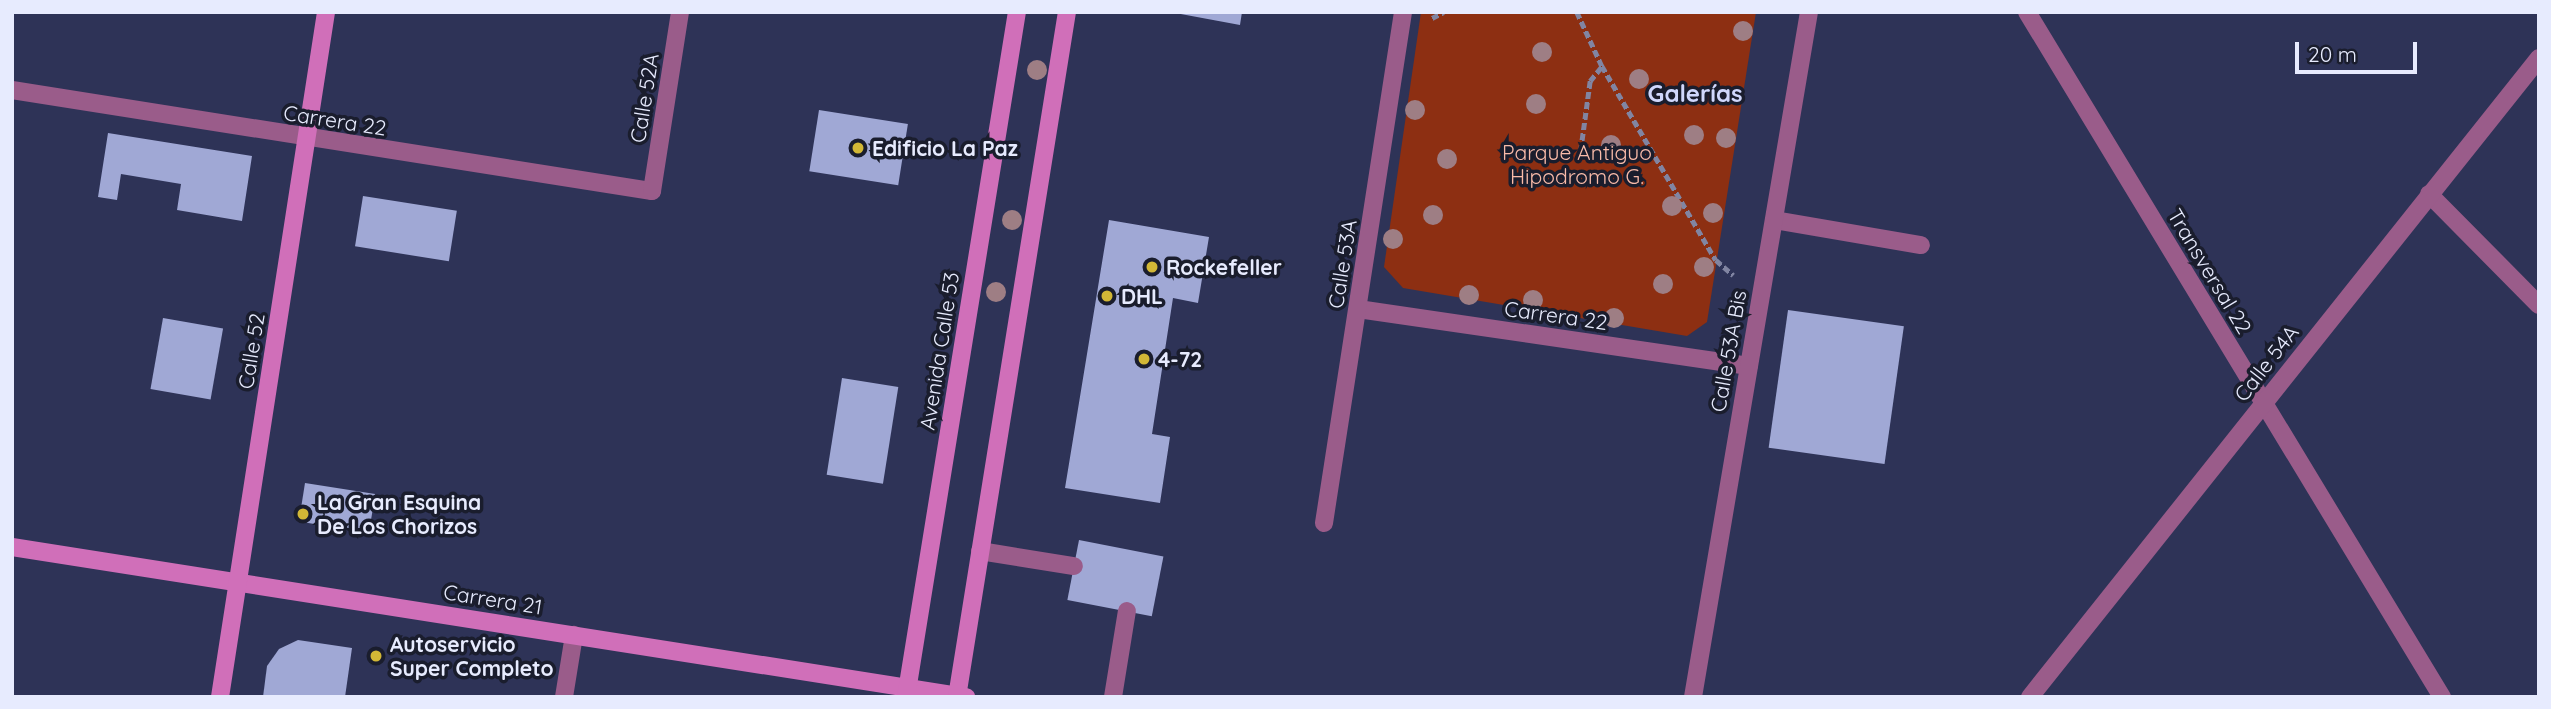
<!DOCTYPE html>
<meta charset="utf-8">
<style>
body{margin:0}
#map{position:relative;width:2551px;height:709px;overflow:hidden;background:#2e3357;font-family:Quicksand,sans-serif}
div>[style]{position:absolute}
.green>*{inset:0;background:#8d2f12}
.building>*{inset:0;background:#a0a8d5;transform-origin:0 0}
.path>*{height:4.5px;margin-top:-2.25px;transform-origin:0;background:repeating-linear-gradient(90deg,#8185a2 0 7px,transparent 0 10.5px)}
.lane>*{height:18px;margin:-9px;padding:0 9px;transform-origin:9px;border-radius:9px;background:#9a5c8a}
.street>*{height:18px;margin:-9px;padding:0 9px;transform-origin:9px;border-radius:9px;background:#9a5c8a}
.secondary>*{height:18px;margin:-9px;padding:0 9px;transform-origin:9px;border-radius:9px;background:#d06fb9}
.trees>*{width:20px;height:20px;margin:-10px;border-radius:50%;background:#9e7e84}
.dots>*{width:19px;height:19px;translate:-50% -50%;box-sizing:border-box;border:4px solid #1a1d2d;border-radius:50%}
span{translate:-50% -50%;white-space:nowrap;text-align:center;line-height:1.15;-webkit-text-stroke:7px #1a1d2d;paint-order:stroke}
.street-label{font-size:21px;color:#e7ebfe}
.poi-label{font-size:21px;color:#e7ebfe;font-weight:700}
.left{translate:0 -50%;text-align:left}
.park-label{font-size:21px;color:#fabba9}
.quarter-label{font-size:24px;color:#d0d7fc;font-weight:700}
.frame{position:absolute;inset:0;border:14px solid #e7ebfe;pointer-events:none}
.scale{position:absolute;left:2295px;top:42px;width:122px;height:32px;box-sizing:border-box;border:4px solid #e7ebfe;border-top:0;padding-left:9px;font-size:21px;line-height:24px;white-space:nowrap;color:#e7ebfe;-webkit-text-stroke:5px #1a1d2d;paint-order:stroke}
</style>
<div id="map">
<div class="green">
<i style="clip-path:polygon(1421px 12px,1756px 12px,1707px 322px,1687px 336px,1403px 288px,1384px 267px)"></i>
</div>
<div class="building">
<i style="clip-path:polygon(1170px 12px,1242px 12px,1240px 25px)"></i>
<i style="left:819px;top:110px;width:90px;height:62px;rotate:9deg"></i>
<i style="clip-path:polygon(108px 133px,252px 156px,242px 221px,177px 210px,181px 184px,121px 174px,117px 200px,98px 197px)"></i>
<i style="left:363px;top:196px;width:95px;height:51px;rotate:9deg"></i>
<i style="clip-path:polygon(1109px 220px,1209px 237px,1198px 303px,1173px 298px,1152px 434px,1170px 437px,1160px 503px,1065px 488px)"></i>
<i style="left:1788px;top:310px;width:117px;height:139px;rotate:8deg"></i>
<i style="left:163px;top:318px;width:61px;height:72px;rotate:10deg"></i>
<i style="left:842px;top:378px;width:57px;height:98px;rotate:9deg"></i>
<i style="left:305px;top:483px;width:71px;height:39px;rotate:9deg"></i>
<i style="left:1079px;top:540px;width:86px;height:61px;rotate:11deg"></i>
<i style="clip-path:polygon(298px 640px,352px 648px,345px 697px,263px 697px,267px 666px,279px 649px)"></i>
</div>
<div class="path">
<i style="left:1577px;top:12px;width:60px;rotate:65.2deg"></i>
<i style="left:1602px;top:66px;width:225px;rotate:59.6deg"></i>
<i style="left:1716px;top:260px;width:23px;rotate:41deg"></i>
<i style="left:1432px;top:18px;width:13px;rotate:-27deg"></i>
<i style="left:1579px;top:161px;width:81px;rotate:-82.2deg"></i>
<i style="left:1590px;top:81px;width:19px;rotate:-51deg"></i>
</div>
<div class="lane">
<i style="left:1774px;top:220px;width:149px;rotate:9.7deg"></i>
<i style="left:980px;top:551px;width:95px;rotate:9.1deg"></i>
<i style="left:1113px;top:697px;width:87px;rotate:-80.8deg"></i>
</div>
<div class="street">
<i style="left:2027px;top:12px;width:801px;rotate:58.79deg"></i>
<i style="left:12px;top:90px;width:648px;rotate:8.97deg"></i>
<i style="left:652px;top:191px;width:181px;rotate:-81.1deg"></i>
<i style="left:2429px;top:194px;width:156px;rotate:45.3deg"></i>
<i style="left:1358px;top:309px;width:395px;rotate:8.3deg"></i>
<i style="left:1324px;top:523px;width:517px;rotate:-81.21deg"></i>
<i style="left:564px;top:697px;width:63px;rotate:-80.8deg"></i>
<i style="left:1693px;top:697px;width:695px;rotate:-80.39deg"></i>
<i style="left:2030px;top:697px;width:817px;rotate:-51.46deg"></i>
</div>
<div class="secondary">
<i style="left:12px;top:547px;width:966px;rotate:8.94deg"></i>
<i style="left:220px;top:697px;width:693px;rotate:-81.2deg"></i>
<i style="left:906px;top:697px;width:694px;rotate:-80.8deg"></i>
<i style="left:957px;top:697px;width:694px;rotate:-80.88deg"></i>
</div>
<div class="trees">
<i style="left:1743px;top:31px"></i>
<i style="left:1542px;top:52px"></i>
<i style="left:1037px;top:70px"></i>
<i style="left:1639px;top:79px"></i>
<i style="left:1536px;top:104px"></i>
<i style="left:1415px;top:110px"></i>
<i style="left:1694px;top:135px"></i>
<i style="left:1726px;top:138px"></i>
<i style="left:1611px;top:145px"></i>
<i style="left:1447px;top:159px"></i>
<i style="left:1672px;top:206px"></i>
<i style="left:1713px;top:213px"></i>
<i style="left:1433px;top:215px"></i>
<i style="left:1012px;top:220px"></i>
<i style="left:1393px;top:239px"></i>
<i style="left:1704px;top:267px"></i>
<i style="left:1663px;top:284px"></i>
<i style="left:996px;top:292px"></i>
<i style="left:1469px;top:295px"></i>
<i style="left:1533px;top:300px"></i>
<i style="left:1614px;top:318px"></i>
</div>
<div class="dots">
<i style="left:858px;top:148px;background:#d2b736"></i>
<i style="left:1152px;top:267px;background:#d2b736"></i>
<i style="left:1107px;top:296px;background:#d2b736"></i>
<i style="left:1144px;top:359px;background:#d2b736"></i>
<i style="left:303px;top:514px;background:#d2b736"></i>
<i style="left:376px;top:656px;background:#d2b736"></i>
</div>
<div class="street-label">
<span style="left:644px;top:98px;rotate:-81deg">Calle 52A</span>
<span style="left:335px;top:120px;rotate:9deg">Carrera 22</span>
<span style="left:1342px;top:264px;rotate:-81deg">Calle 53A</span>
<span style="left:2210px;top:271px;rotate:59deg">Transversal 22</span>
<span style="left:1556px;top:315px;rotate:8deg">Carrera 22</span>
<span style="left:251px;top:351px;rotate:-81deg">Calle 52</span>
<span style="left:939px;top:351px;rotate:-81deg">Avenida Calle 53</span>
<span style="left:1728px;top:351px;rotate:-80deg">Calle 53A Bis</span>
<span style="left:2266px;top:363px;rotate:-52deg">Calle 54A</span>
<span style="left:493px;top:599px;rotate:9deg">Carrera 21</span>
</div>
<div class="poi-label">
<span class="left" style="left:872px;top:148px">Edificio La Paz</span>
<span class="left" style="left:1166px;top:267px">Rockefeller</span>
<span class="left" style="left:1121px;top:296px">DHL</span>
<span class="left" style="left:1158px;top:359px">4-72</span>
<span class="left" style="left:317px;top:514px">La Gran Esquina<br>De Los Chorizos</span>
<span class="left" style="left:390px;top:656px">Autoservicio<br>Super Completo</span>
</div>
<div class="park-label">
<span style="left:1577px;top:164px">Parque Antiguo<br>Hipodromo G.</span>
</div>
<div class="quarter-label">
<span style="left:1695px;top:94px">Galerías</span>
</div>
<div class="frame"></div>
<div class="scale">20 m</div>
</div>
